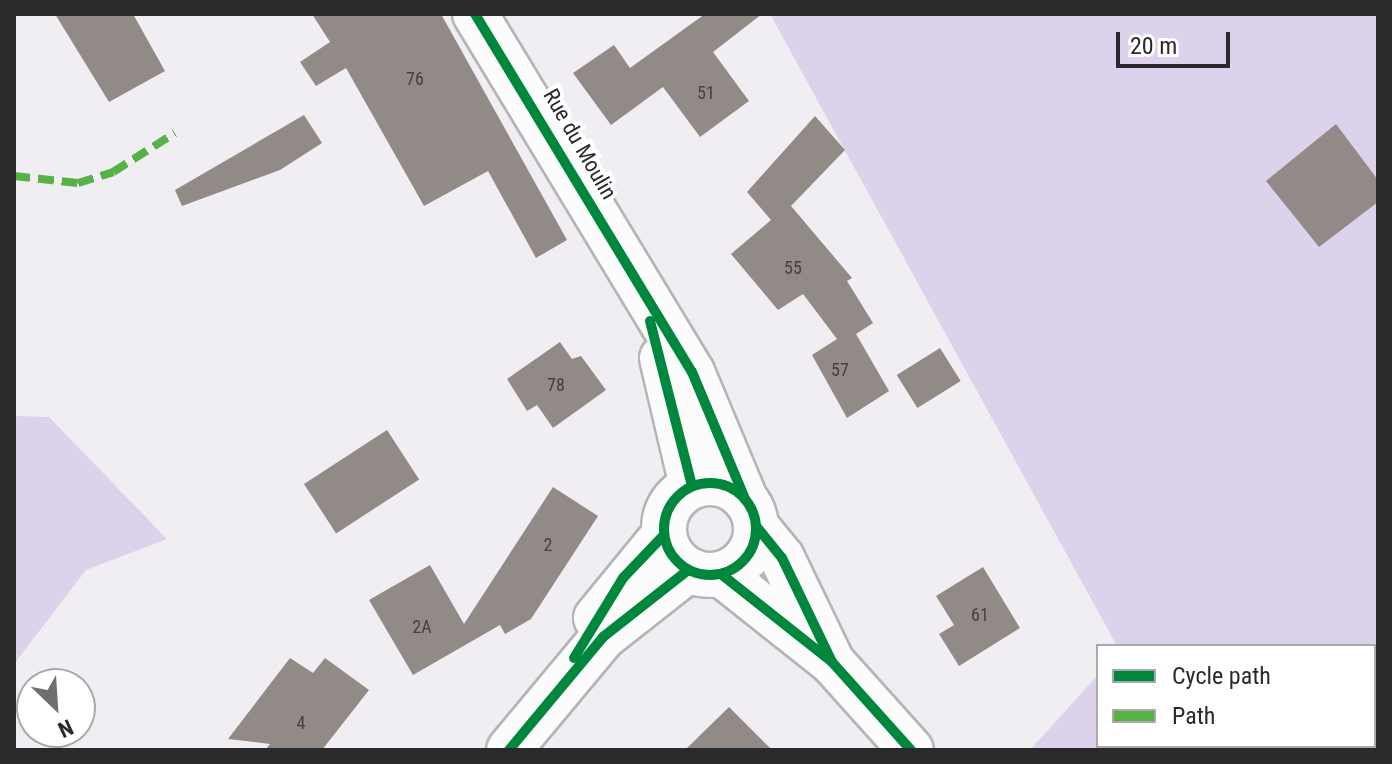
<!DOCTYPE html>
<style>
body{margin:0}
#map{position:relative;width:1392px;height:764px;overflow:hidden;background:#f0eef2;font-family:"Roboto Condensed",sans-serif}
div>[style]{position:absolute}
.green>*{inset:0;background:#dcd2eb}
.building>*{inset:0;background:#928a86;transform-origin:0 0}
.roads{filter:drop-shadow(2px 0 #b5b4b6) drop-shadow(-2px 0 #b5b4b6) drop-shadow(0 2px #b5b4b6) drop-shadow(0 -2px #b5b4b6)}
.minor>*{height:44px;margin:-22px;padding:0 22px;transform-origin:22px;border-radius:22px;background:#fdfcfd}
.minor>.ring{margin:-22px;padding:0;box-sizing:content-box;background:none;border:44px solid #fdfcfd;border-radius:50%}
.quiet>*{height:8px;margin-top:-4px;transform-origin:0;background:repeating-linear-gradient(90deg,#56b246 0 16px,transparent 0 24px)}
.cycleway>*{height:10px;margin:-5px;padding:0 5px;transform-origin:5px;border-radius:5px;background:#00873e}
.cycleway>.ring{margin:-5px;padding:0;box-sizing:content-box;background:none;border:10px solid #00873e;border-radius:50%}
span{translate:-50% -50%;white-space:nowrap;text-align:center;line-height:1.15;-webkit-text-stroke:8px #fff;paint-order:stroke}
.number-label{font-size:18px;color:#444142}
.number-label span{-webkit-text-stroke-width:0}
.street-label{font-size:22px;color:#2a292b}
.frame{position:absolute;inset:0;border:16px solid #2a292b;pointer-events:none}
.legend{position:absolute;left:1096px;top:644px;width:280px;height:104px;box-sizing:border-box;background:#fff;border:2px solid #aaa9aa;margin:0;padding:10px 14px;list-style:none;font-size:24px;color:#2a292b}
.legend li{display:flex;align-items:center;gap:16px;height:40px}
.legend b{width:40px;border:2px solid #aaa9aa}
.north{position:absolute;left:16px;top:668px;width:80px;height:80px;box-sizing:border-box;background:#fff;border:2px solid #aaa9aa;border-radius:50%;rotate:155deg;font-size:22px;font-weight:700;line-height:32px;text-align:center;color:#2a292b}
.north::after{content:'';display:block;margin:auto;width:28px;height:36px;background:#6f6e71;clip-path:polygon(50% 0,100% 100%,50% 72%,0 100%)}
.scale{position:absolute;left:1116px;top:32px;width:114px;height:36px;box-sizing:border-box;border:4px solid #2a292b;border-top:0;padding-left:10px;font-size:24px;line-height:28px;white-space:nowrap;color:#2a292b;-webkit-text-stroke:6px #fff;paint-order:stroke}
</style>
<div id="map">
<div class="green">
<i style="clip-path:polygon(770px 14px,1378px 14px,1378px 750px,1030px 750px,1098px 675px,1098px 746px,1374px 746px,1374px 646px,1117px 646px)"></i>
<i style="clip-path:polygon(14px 416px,49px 417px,167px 539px,86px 570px,14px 664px)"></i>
</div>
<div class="building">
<i style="clip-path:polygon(55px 14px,133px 14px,165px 71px,109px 102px)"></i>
<i style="clip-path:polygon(312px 14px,441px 14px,567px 240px,536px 258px,488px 171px,424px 206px,346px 68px,316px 86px,300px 62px,330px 42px)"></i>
<i style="clip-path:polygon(705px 14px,762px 14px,713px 52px,749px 101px,700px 137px,663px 87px,611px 125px,573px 73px,614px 45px,630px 68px)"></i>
<i style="clip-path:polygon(304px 115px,322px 143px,280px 170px,182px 206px,175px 190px)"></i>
<i style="clip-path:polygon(815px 116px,845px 150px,791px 206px,852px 278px,847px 281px,873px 323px,856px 334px,889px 391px,847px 418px,812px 355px,837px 339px,803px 294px,778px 310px,731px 254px,771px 220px,747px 192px)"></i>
<i style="clip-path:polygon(1336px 124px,1378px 180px,1378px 202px,1319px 247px,1266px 181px)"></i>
<i style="clip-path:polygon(560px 342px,572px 359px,581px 356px,606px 390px,553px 428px,537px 405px,527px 411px,507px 379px)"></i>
<i style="left:940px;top:348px;width:39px;height:51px;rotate:58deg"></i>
<i style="left:387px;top:430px;width:59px;height:99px;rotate:57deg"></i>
<i style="clip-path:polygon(553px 487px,598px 516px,531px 619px,505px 634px,500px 625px,413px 675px,369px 600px,430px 565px,464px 624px)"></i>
<i style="clip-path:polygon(983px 567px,1020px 628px,959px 666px,939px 634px,954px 625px,936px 596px)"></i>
<i style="clip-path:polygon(290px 658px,313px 673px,325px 658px,369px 690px,322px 750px,265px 750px,270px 744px,228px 739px)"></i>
<i style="clip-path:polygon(729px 707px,772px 750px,685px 750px)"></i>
</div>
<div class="roads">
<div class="minor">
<i style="left:475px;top:14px;width:419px;rotate:58.8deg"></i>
<i style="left:692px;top:372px;width:138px;rotate:67.3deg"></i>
<i style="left:662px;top:358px;width:131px;rotate:76.8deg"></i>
<i class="ring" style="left:664px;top:483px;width:48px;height:48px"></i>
<i style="left:756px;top:526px;width:41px;rotate:50.9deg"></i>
<i style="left:782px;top:558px;width:113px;rotate:64.3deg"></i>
<i style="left:721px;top:574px;width:142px;rotate:38.4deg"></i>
<i style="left:832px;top:662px;width:118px;rotate:48.1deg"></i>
<i style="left:596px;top:618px;width:106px;rotate:-50.7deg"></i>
<i style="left:509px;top:750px;width:147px;rotate:-50.2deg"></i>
<i style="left:603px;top:637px;width:108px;rotate:-38.2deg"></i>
</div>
</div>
<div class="quiet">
<i style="left:14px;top:176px;width:64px;rotate:6.2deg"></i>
<i style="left:78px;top:183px;width:37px;rotate:-17deg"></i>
<i style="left:113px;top:172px;width:73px;rotate:-32.2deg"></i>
</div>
<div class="cycleway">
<i style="left:475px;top:14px;width:419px;rotate:58.8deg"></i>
<i style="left:692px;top:372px;width:138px;rotate:67.3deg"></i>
<i style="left:650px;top:321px;width:170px;rotate:75.7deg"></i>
<i class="ring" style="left:664px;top:483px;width:82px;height:82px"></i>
<i style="left:756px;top:526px;width:41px;rotate:50.9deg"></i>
<i style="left:782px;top:558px;width:115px;rotate:64.3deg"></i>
<i style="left:721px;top:574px;width:142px;rotate:38.4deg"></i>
<i style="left:832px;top:662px;width:118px;rotate:48.1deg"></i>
<i style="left:574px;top:658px;width:94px;rotate:-58.5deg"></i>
<i style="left:623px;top:578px;width:58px;rotate:-46.4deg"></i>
<i style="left:509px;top:750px;width:147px;rotate:-50.2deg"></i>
<i style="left:603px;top:637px;width:108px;rotate:-38.2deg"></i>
</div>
<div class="number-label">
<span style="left:415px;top:79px">76</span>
<span style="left:706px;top:93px">51</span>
<span style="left:793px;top:268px">55</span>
<span style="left:840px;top:370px">57</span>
<span style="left:556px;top:385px">78</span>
<span style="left:548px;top:545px">2</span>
<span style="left:980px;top:615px">61</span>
<span style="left:422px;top:627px">2A</span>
<span style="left:301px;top:723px">4</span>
</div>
<div class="street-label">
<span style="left:580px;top:144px;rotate:60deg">Rue du Moulin</span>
</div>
<div class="frame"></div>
<ul class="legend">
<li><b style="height:10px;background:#00873e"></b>Cycle path</li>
<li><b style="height:10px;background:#56b246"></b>Path</li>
</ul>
<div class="north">N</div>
<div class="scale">20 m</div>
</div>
